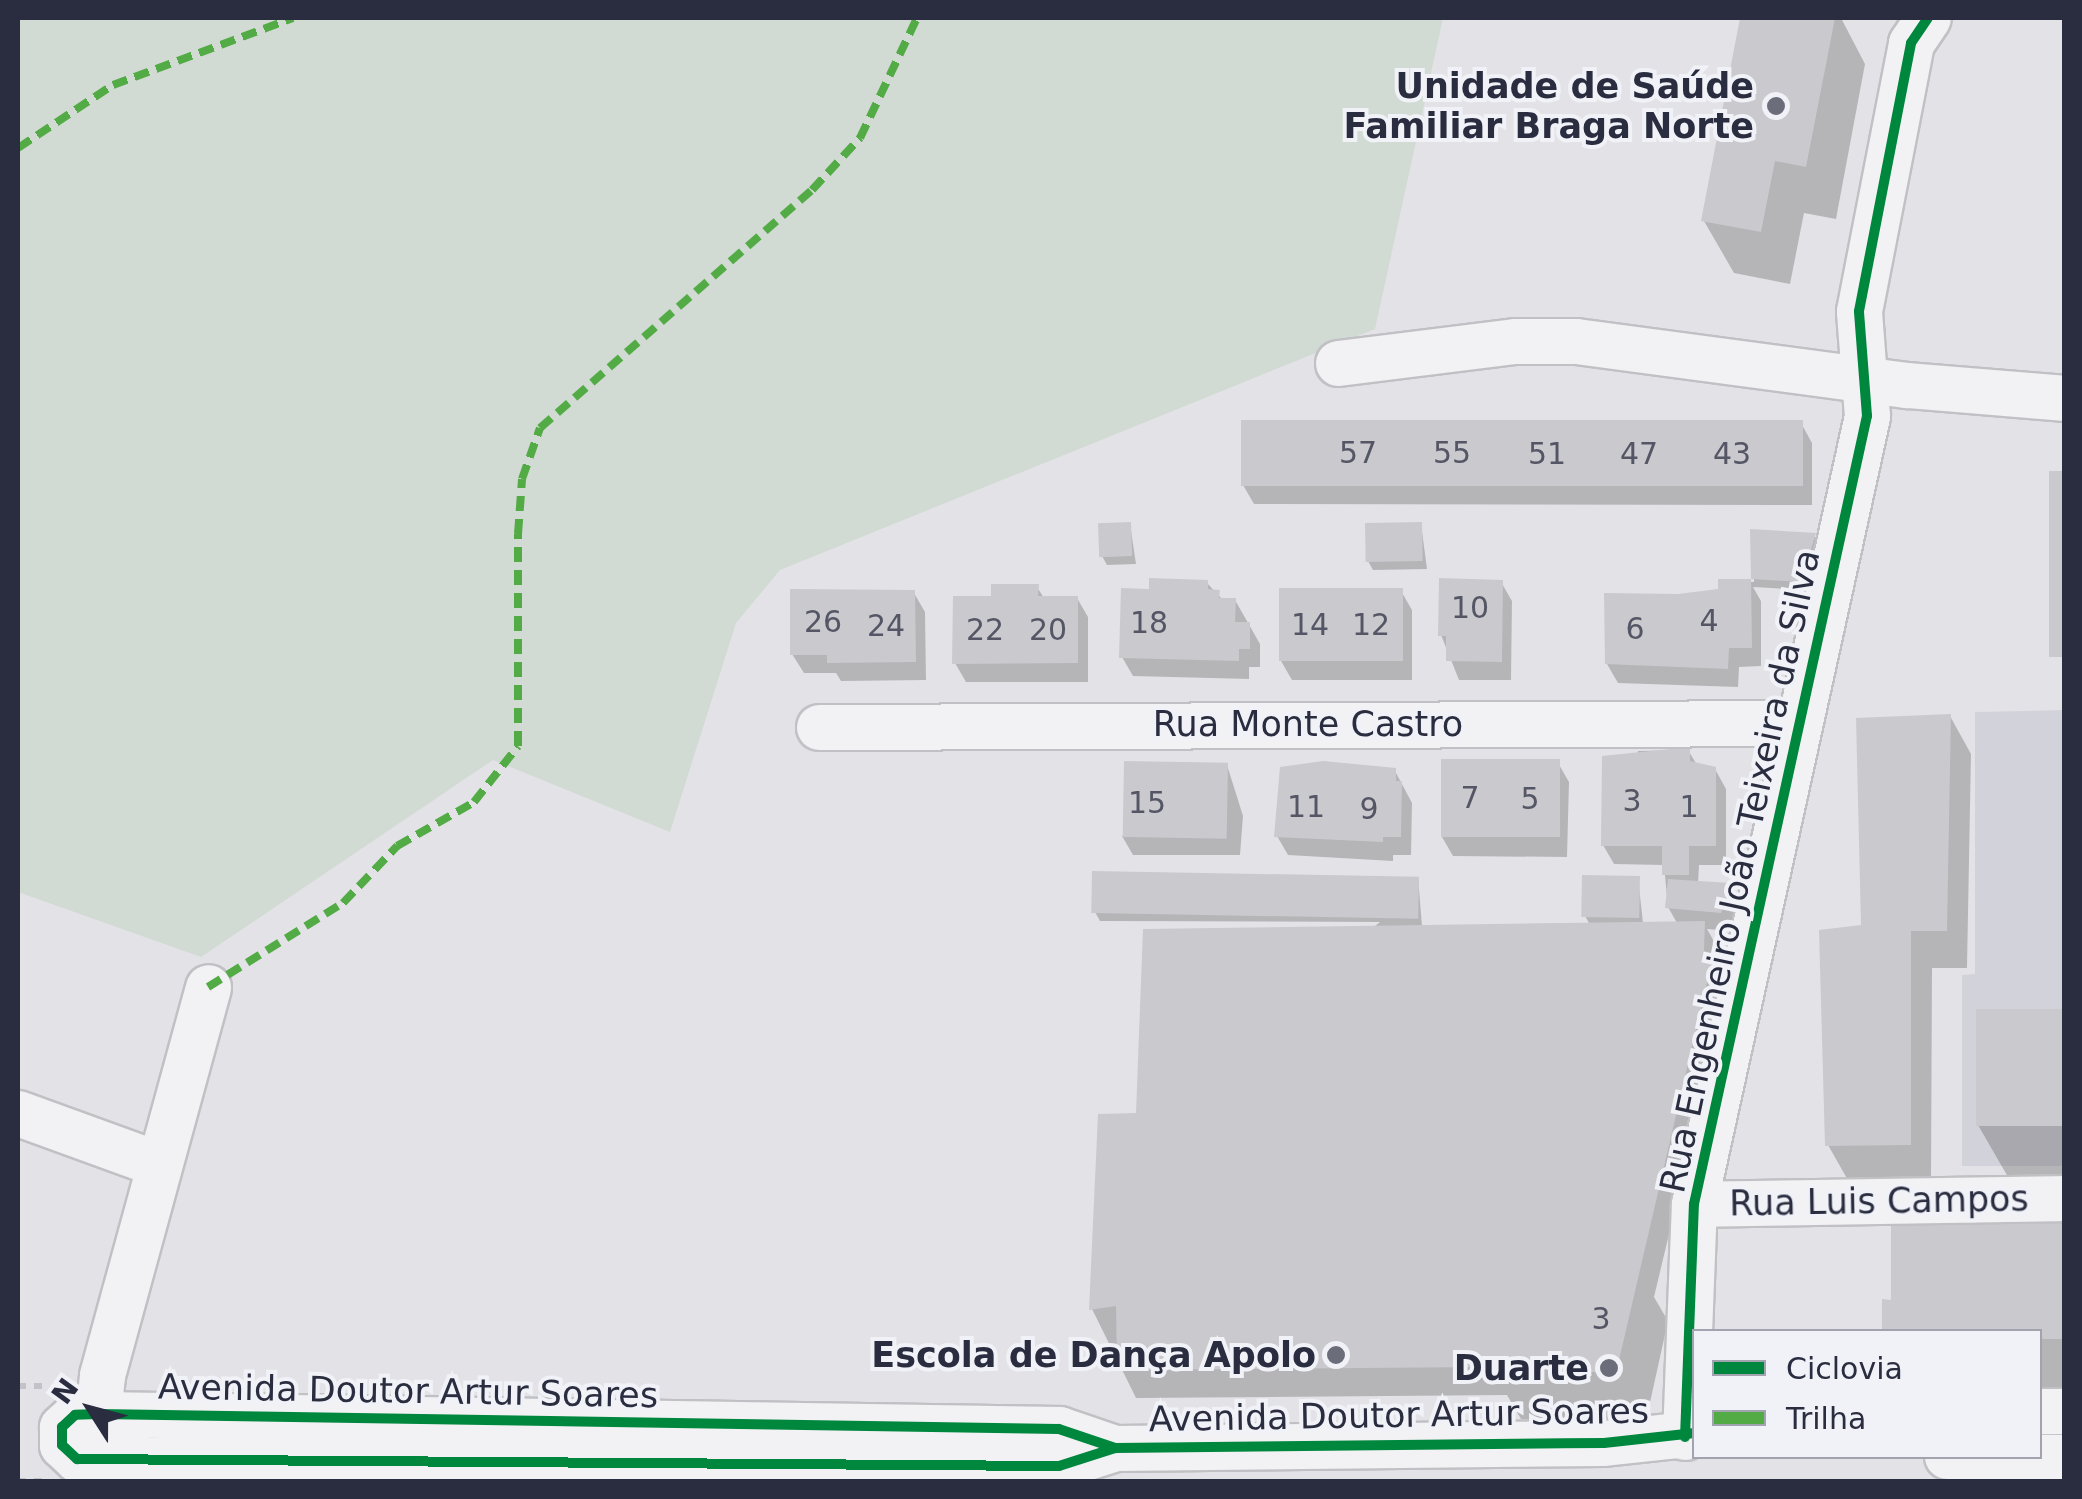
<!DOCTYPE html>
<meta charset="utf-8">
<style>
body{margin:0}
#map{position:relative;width:2082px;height:1499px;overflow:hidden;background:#e3e3e7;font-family:"DejaVu Sans",sans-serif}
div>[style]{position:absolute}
.built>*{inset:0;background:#d2d2da}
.green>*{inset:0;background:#d1dad3}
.shadow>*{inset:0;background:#0003;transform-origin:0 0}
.building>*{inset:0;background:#c9c9ce;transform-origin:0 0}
.path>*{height:6px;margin-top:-3px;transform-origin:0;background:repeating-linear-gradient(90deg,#c2c2c8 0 8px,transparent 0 16px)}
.roads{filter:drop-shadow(2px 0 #c1c1c5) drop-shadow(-2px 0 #c1c1c5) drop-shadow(0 2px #c1c1c5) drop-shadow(0 -2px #c1c1c5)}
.minor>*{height:45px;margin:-22.5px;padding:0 22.5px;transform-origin:22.5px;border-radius:22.5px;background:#f2f2f5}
.quiet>*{height:8px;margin-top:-4px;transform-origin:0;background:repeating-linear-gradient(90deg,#53ab46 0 15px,transparent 0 23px)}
.cycleway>*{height:10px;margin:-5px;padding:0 5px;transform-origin:5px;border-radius:5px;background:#00873e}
.dots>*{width:28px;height:28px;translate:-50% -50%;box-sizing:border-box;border:5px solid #f1f2f7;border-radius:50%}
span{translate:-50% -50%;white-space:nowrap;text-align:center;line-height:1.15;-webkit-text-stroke:8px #f1f2f7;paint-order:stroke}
.number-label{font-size:30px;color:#545665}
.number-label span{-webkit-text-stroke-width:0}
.poi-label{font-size:35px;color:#2a2d40;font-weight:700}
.right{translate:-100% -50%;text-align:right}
.street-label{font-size:35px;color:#2a2d40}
.frame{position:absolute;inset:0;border:20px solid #2a2d40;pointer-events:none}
.legend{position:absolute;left:1692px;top:1329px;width:350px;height:130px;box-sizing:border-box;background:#f1f2f7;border:2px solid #a1a3ae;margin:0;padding:12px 18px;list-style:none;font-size:30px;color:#2a2d40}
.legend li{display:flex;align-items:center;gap:20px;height:50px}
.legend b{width:50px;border:2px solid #a1a3ae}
.north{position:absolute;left:40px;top:1359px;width:100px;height:100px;-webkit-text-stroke:8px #f1f2f7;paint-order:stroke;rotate:306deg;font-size:28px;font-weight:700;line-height:40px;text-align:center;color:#2a2d40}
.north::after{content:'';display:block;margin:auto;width:35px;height:45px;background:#2a2d40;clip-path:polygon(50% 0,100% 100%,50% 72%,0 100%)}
</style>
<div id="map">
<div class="built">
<i style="clip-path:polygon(2064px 710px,2064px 1166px,1962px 1166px,1962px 975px,1975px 974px,1975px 712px)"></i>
</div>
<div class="green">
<i style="clip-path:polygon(18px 18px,1443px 18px,1375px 329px,780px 570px,736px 623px,670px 832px,493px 760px,201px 957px,18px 892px)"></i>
</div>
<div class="shadow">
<i style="clip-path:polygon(1743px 18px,1841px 18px,1865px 64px,1836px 219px,1804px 213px,1790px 284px,1734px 273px,1704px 221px)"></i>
<i style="clip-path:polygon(1801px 423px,1812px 443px,1812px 505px,1254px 504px,1243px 485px)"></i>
<i style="left:2051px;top:474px;width:13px;height:182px"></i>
<i style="clip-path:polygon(1130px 524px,1136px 564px,1107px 565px,1102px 556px)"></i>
<i style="clip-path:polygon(1421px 524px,1427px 569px,1373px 570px,1368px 561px)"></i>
<i style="clip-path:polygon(1753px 532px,1814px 536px,1819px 544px,1806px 590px,1753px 587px,1761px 601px,1761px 666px,1739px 667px,1738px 687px,1618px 683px,1607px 664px,1678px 597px,1720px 591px,1720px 581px,1754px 582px)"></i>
<i style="clip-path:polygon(1206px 582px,1223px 600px,1235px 600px,1260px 644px,1260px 667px,1249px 667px,1249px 679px,1133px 676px,1122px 657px,1151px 592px)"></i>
<i style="clip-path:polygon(1501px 582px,1512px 601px,1511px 680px,1459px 680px,1441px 635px)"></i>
<i style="clip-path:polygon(1037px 587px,1044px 598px,1077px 598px,1088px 617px,1088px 682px,966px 682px,955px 663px,994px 598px)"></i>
<i style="clip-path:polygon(1401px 591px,1412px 610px,1412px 680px,1292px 680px,1281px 661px)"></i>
<i style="clip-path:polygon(914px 593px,925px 612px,926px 680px,841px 681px,836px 673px,804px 673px,792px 654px)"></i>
<i style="clip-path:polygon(1950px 716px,1971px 754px,1967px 968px,1932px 968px,1931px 1182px,1849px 1182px,1828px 1145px,1864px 928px)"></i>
<i style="clip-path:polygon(1688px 750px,1697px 765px,1715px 769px,1726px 789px,1726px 865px,1699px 865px,1698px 884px,1729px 886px,1740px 904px,1732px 931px,1707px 929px,1720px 952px,1719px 982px,1726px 996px,1654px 1297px,1668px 1321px,1645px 1425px,1521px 1419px,1507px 1395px,1136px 1398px,1092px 1309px,1139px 1115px,1380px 922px,1100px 921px,1095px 912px,1418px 877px,1422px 926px,1589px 923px,1585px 916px,1638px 878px,1643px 923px,1677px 923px,1668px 907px,1664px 865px,1614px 864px,1603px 845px,1638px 751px)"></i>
<i style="clip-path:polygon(1558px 763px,1569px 782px,1567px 857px,1453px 856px,1442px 837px)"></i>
<i style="clip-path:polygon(1227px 765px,1243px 816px,1240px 855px,1133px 855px,1122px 836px)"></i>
<i style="clip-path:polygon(1395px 771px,1412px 803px,1411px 855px,1393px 855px,1393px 861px,1288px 855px,1277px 836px)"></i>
<i style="clip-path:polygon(2064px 1011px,2064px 1177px,2008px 1177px,1978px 1125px,1978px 1012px)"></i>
<i style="clip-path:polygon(1894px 1223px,2064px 1223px,2064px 1391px,2040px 1391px,2040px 1332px)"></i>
</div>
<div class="building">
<i style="clip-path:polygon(1740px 18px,1835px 18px,1806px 167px,1775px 161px,1761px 232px,1701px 221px)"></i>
<i style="left:1241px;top:420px;width:562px;height:66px"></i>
<i style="left:2049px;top:471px;width:15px;height:186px"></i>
<i style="left:1131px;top:522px;width:34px;height:33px;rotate:88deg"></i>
<i style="left:1422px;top:522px;width:39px;height:57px;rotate:89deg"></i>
<i style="clip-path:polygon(1750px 529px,1816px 533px,1801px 582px,1751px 579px)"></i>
<i style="clip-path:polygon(1149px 578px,1208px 580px,1208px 589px,1220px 590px,1219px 598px,1236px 598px,1235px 622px,1250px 622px,1250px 649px,1239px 649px,1239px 661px,1119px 658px,1121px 588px,1149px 589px)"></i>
<i style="clip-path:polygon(1439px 578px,1503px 580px,1502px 662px,1446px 661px,1446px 636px,1438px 636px)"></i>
<i style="clip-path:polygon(1718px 579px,1751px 579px,1752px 648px,1729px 648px,1728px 669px,1605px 664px,1604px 593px,1678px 594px,1718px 589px)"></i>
<i style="clip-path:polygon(991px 584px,1039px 584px,1038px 596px,1078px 596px,1078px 663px,952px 664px,953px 596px,991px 596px)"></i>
<i style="left:1279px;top:588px;width:124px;height:73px"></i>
<i style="clip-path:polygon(790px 589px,915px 590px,916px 662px,827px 663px,827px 655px,790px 655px)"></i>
<i style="clip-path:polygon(1951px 714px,1947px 931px,1911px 931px,1911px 1145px,1825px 1146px,1819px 930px,1861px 925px,1856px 718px)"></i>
<i style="clip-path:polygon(1690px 747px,1690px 761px,1716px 767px,1716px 846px,1689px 846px,1689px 875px,1662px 875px,1662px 846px,1601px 846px,1602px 756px)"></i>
<i style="left:1441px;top:759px;width:119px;height:78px"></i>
<i style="left:1124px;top:761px;width:104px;height:76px;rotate:1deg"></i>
<i style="clip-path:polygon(1323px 761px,1396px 768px,1396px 781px,1402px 781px,1401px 837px,1383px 837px,1383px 842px,1274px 837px,1280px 767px)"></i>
<i style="left:1092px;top:871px;width:327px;height:42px;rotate:1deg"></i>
<i style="left:1582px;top:875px;width:58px;height:42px;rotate:1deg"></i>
<i style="clip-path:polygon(1668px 879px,1730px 883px,1721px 913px,1665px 908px)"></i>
<i style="clip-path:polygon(1705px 921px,1704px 951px,1711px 965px,1616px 1373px,1488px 1367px,1117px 1370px,1116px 1306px,1089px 1310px,1098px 1114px,1136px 1113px,1143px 929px)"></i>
<i style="left:1976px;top:1009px;width:88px;height:117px"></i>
<i style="clip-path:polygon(1891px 1221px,2064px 1221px,2064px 1339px,2040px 1339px,2040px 1332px,1882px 1332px,1882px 1299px,1891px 1300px)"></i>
</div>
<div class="path">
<i style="left:18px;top:1386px;width:28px"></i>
<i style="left:18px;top:1481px;width:24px"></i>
</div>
<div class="roads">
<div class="minor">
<i style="left:1338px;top:363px;width:178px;rotate:-7.1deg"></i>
<i style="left:1515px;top:341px;width:61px"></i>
<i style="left:1576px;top:341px;width:334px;rotate:7.6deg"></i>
<i style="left:1907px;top:385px;width:158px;rotate:4.7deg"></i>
<i style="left:819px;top:727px;width:979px;rotate:-0.23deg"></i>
<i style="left:18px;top:1113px;width:149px;rotate:20deg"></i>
<i style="left:1694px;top:1204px;width:370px;rotate:-0.9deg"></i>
<i style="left:2040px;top:1411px;width:24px"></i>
<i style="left:98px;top:1414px;width:39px;rotate:-84deg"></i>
<i style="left:102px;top:1375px;width:402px;rotate:-74.7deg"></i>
<i style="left:1685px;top:1437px;width:233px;rotate:-87.8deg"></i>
<i style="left:1694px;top:1204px;width:807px;rotate:-77.62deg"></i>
<i style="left:1867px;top:416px;width:105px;rotate:-94.4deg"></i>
<i style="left:1859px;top:311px;width:273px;rotate:-79deg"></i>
<i style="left:1911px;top:43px;width:30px;rotate:-56deg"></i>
<i style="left:1115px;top:1448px;width:59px;rotate:-161.3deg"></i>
<i style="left:1059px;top:1429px;width:961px;rotate:-179.11deg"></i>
<i style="left:98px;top:1414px;width:23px;rotate:178deg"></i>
<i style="left:75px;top:1415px;width:18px;rotate:137deg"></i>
<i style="left:62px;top:1427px;width:18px;rotate:90deg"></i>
<i style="left:62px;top:1445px;width:21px;rotate:43deg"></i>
<i style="left:77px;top:1459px;width:982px;rotate:0.41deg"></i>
<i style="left:1059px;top:1466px;width:59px;rotate:-17.8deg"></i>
<i style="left:1115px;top:1448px;width:489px;rotate:-0.6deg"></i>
<i style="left:1604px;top:1443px;width:91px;rotate:-6.3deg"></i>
<i style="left:1947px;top:1456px;width:117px;rotate:0.5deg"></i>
</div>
</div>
<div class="quiet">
<i style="left:18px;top:148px;width:114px;rotate:-33.6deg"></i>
<i style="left:113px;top:85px;width:192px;rotate:-20.4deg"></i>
<i style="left:208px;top:987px;width:159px;rotate:-31.9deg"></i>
<i style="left:343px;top:903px;width:79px;rotate:-46.5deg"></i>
<i style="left:397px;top:846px;width:89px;rotate:-29.7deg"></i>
<i style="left:474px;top:802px;width:71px;rotate:-51.8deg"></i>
<i style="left:518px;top:746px;width:212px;rotate:-90deg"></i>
<i style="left:518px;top:534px;width:55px;rotate:-85.8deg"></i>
<i style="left:522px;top:479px;width:54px;rotate:-70.6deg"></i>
<i style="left:540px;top:428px;width:361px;rotate:-41.2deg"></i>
<i style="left:812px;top:190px;width:71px;rotate:-47.3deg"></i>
<i style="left:860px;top:138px;width:133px;rotate:-64.6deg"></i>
</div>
<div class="cycleway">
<i style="left:1685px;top:1437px;width:233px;rotate:-87.8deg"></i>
<i style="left:1694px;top:1204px;width:807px;rotate:-77.62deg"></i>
<i style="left:1867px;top:416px;width:105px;rotate:-94.4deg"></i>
<i style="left:1859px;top:311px;width:273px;rotate:-79deg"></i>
<i style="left:1911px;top:43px;width:30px;rotate:-56deg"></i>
<i style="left:1115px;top:1448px;width:59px;rotate:-161.3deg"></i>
<i style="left:1059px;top:1429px;width:961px;rotate:-179.11deg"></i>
<i style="left:98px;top:1414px;width:23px;rotate:178deg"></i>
<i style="left:75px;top:1415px;width:18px;rotate:137deg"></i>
<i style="left:62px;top:1427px;width:18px;rotate:90deg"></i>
<i style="left:62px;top:1445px;width:21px;rotate:43deg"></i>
<i style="left:77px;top:1459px;width:982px;rotate:0.41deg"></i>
<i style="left:1059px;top:1466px;width:59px;rotate:-17.8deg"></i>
<i style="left:1115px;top:1448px;width:489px;rotate:-0.6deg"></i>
<i style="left:1604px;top:1443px;width:91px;rotate:-6.3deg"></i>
</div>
<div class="dots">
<i style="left:1776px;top:106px;background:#6b6d7a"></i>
<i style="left:1336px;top:1355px;background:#6b6d7a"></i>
<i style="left:1609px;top:1368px;background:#6b6d7a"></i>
</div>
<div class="number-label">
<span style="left:1358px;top:453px">57</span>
<span style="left:1452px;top:453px">55</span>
<span style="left:1547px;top:454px">51</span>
<span style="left:1639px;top:454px">47</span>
<span style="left:1732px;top:454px">43</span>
<span style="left:1470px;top:608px">10</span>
<span style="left:1709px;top:621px">4</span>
<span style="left:823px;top:622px">26</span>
<span style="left:1149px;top:623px">18</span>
<span style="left:1310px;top:625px">14</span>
<span style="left:1371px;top:625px">12</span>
<span style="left:886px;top:626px">24</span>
<span style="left:1635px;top:629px">6</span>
<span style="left:985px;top:630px">22</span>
<span style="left:1048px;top:630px">20</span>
<span style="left:1470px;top:798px">7</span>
<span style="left:1530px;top:799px">5</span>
<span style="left:1632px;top:801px">3</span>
<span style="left:1147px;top:803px">15</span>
<span style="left:1306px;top:807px">11</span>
<span style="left:1689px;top:807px">1</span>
<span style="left:1369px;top:809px">9</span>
<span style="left:1601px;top:1319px">3</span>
</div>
<div class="poi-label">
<span class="right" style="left:1754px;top:106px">Unidade de Saúde<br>Familiar Braga Norte</span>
<span class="right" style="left:1316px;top:1355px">Escola de Dança Apolo</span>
<span class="right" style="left:1589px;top:1368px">Duarte</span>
</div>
<div class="street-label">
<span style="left:1308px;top:724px">Rua Monte Castro</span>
<span style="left:1740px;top:871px;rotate:-78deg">Rua Engenheiro João Teixeira da Silva</span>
<span style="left:1879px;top:1201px;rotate:-1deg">Rua Luis Campos</span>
<span style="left:408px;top:1391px;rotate:1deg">Avenida Doutor Artur Soares</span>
<span style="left:1399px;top:1415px;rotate:-1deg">Avenida Doutor Artur Soares</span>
</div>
<div class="frame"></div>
<ul class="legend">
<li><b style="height:12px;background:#00873e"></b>Ciclovia</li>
<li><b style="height:12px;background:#53ab46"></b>Trilha</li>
</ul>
<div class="north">N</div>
</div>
